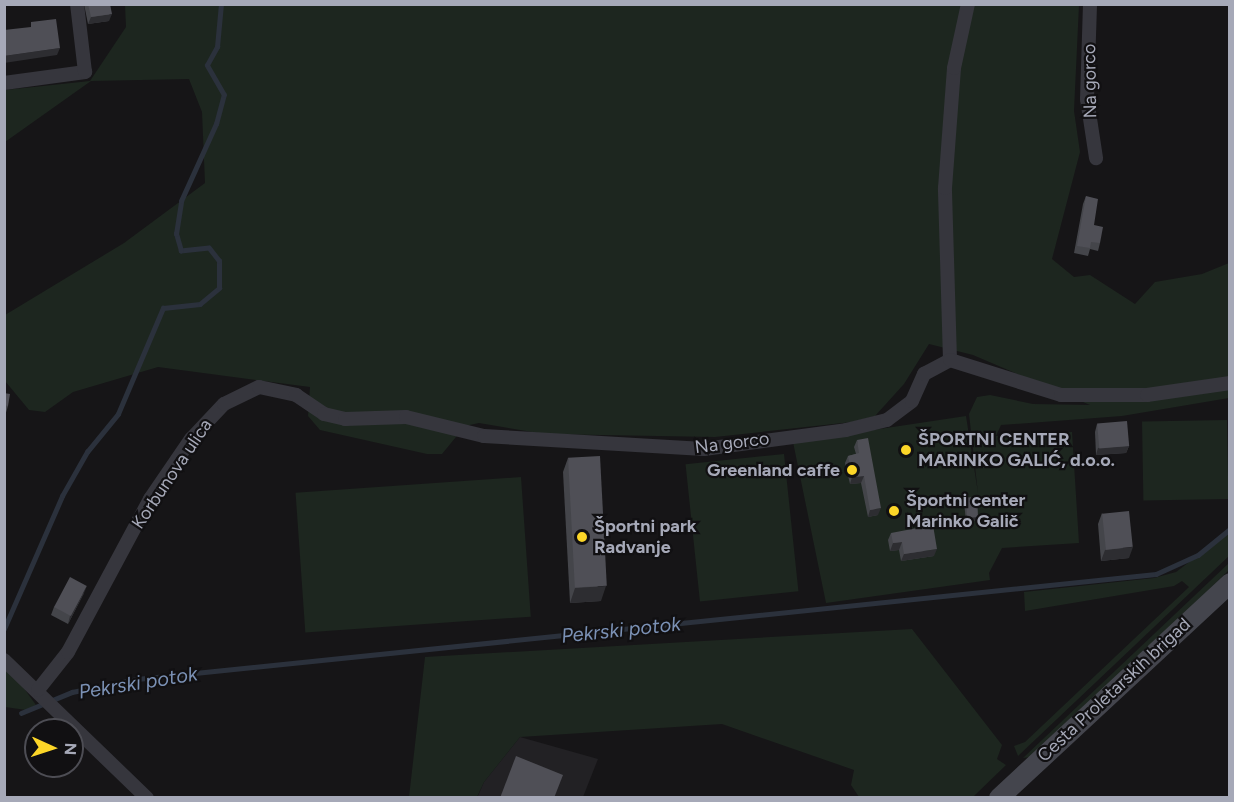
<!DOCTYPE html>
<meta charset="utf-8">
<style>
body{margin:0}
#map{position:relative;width:1234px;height:802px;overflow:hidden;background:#161517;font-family:Figtree,sans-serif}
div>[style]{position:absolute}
.built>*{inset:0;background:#222124}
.green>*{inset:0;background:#1d261f;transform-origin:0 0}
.stream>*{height:4.5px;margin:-2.25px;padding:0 2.25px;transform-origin:2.25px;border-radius:2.25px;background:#2b313c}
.minor>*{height:14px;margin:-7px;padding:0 7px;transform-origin:7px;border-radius:7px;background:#36363d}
.secondary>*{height:20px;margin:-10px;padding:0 10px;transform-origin:10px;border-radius:10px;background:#44454d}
.wall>*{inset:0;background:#44454a}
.shaded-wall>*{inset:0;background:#2d2d31}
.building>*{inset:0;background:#4f4f56;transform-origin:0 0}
.dots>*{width:16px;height:16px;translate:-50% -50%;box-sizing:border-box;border:3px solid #111012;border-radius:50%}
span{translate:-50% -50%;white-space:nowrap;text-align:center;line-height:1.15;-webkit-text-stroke:4.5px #111012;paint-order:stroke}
.street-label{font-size:18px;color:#a6a9b8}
.poi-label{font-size:18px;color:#a6a9b8;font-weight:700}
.left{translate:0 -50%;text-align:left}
.right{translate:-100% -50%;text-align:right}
.water-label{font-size:20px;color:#7b91b5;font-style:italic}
.frame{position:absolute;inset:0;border:6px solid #a6a9b8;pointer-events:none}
.north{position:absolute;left:24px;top:718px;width:60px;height:60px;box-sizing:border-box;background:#111012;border:2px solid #4d4d54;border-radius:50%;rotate:93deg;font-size:16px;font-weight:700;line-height:24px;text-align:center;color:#a6a9b8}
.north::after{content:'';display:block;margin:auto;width:21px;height:27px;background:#fcd628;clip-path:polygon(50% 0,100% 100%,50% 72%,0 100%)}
</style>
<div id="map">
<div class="built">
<i style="clip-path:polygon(520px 737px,598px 759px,583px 797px,477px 798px,484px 782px)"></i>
</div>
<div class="green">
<i style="clip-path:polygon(125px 5px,1079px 5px,1074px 111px,1080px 152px,1052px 259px,1074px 277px,1090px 275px,1135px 304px,1155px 282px,1202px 274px,1229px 263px,1229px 398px,1122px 416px,1001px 425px,996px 436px,1072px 432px,1079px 543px,1002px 548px,989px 573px,990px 580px,826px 603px,793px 442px,966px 416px,978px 493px,969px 414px,977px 397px,990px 395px,1033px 404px,1090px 405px,973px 355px,929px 344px,904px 384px,875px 416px,852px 422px,715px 437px,544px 434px,479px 423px,465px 426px,442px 454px,427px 454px,320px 430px,308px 416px,310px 387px,158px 367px,73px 392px,45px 412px,29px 410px,5px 381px,5px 315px,124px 243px,205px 183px,202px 112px,189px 79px,91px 81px,5px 142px,5px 90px,90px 81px,126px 27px)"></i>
<i style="left:1227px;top:420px;width:79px;height:85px;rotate:89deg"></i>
<i style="left:784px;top:454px;width:138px;height:99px;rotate:84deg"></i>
<i style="left:521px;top:477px;width:140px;height:226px;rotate:86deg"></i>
<i style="clip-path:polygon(1229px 532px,1229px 556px,1018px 756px,1014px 746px,1025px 742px,1189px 587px,1182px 581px,1174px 586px,1025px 611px,1024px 592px,1154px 578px,1176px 572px)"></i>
<i style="clip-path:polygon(1229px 563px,1229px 570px,1190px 608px,1030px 757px,1023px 758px)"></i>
<i style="clip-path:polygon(912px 629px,1002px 745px,997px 759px,1006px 765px,973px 797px,859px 797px,851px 785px,854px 770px,722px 724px,520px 737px,484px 782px,477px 797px,409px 797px,425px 657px)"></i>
<i style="clip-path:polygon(4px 666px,18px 680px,36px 705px,26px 710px,5px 707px)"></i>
</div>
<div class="stream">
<i style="left:4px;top:629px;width:145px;rotate:-66.4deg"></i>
<i style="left:62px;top:496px;width:51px;rotate:-60.4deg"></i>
<i style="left:87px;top:452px;width:49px;rotate:-50.8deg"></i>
<i style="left:118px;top:414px;width:115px;rotate:-67deg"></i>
<i style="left:163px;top:308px;width:37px;rotate:-6deg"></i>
<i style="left:200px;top:304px;width:25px;rotate:-40deg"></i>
<i style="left:219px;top:288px;width:27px;rotate:-90deg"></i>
<i style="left:219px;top:261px;width:16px;rotate:-128deg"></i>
<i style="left:209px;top:248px;width:28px;rotate:174deg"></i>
<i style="left:181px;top:251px;width:18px;rotate:-106deg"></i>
<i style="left:176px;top:234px;width:33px;rotate:-81deg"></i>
<i style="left:181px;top:201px;width:85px;rotate:-65.6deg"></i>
<i style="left:216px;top:124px;width:30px;rotate:-75deg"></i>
<i style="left:224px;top:95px;width:34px;rotate:-120deg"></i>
<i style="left:207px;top:65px;width:21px;rotate:-61deg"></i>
<i style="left:217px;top:47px;width:43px;rotate:-84.7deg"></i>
<i style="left:21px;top:713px;width:55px;rotate:-22.4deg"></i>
<i style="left:72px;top:692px;width:66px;rotate:-11.3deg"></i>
<i style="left:137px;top:679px;width:1024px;rotate:-5.88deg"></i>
<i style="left:1156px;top:574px;width:46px;rotate:-24.3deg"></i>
<i style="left:1198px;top:555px;width:41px;rotate:-39.1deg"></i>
</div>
<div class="minor">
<i style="left:1090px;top:4px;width:95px;rotate:91.8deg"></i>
<i style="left:1087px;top:99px;width:60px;rotate:81.3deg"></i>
<i style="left:4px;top:83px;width:82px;rotate:-7.7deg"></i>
<i style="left:85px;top:72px;width:68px;rotate:-96.7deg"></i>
<i style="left:950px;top:360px;width:172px;rotate:-91.7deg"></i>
<i style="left:945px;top:188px;width:120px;rotate:-85.7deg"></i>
<i style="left:954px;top:68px;width:66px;rotate:-77.7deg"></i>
<i style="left:4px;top:660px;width:199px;rotate:44deg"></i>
<i style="left:38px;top:690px;width:48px;rotate:-51.7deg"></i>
<i style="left:68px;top:652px;width:174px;rotate:-61.8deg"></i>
<i style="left:150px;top:499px;width:73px;rotate:-55.7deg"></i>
<i style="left:191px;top:439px;width:48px;rotate:-46.7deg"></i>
<i style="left:224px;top:404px;width:39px;rotate:-26deg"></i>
<i style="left:259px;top:387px;width:38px;rotate:12deg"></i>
<i style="left:296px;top:395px;width:34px;rotate:34deg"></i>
<i style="left:324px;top:414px;width:22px;rotate:13deg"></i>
<i style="left:345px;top:419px;width:61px;rotate:-1.9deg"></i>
<i style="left:406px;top:417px;width:80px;rotate:13.7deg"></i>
<i style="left:484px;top:436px;width:220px;rotate:3.4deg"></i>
<i style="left:704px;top:449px;width:143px;rotate:-7.6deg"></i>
<i style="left:846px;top:430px;width:42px;rotate:-13.7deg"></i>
<i style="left:887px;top:420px;width:31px;rotate:-37deg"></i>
<i style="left:912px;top:401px;width:30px;rotate:-66deg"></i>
<i style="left:924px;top:374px;width:30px;rotate:-28deg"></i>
<i style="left:950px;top:360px;width:116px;rotate:17.5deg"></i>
<i style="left:1061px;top:395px;width:86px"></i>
<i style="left:1147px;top:395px;width:84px;rotate:-8.2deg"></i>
</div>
<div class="secondary">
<i style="left:999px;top:798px;width:316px;rotate:-42.9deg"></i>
</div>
<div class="wall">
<i style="clip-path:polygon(84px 4px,110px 4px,109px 21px,88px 24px)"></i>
<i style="clip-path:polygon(1086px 196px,1094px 225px,1100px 243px,1098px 251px,1090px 249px,1088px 256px,1074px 253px,1083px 204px)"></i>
<i style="clip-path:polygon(4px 393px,8px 406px,5px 416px)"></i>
<i style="clip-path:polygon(1097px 424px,1129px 446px,1126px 453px,1096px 455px,1095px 432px)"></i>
<i style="clip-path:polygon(857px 440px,878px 515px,868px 517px,861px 483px,850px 484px,845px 463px,848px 456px,856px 454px,854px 447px)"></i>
<i style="clip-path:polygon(568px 458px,601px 601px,570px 603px,563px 472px)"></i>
<i style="clip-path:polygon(966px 498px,978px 517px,977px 521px,966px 521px,964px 502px)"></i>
<i style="clip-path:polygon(1102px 513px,1129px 558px,1101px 561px,1098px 524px)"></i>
<i style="clip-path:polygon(891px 533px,934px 556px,901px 561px,899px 550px,890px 551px,888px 540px)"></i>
<i style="clip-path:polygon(84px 593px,68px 624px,51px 615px,54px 607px)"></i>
</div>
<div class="shaded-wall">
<i style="clip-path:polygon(112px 14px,109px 21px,88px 24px,91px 17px)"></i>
<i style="clip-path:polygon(60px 48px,57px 55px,4px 63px,4px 56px)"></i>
<i style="clip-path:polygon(1129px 446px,1126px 453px,1096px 455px,1098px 448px)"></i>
<i style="clip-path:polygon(864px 476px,861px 483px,850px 484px,852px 477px)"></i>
<i style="clip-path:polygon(881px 508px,878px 515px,868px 517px,870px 510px)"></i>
<i style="clip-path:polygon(978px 517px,977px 521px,966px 521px,967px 518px)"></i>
<i style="clip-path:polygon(902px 542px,899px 550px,890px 551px,893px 543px)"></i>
<i style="clip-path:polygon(1133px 547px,1129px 558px,1101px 561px,1105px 550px)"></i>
<i style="clip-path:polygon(937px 549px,934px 556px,901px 561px,904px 554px)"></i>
<i style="clip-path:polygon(87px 586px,84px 593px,68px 624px,70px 616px)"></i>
<i style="clip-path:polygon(606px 586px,601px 601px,570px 603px,575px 588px)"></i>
</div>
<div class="building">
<i style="clip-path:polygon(88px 4px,110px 4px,112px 14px,91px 17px)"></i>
<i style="clip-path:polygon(56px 19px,60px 48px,4px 56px,4px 30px,31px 27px,31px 22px)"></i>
<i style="clip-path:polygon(1086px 196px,1098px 199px,1094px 225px,1103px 227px,1100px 243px,1091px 242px,1090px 248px,1077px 246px)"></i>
<i style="clip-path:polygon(4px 393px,10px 394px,8px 406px,4px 405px)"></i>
<i style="left:1127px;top:421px;width:25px;height:30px;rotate:85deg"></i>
<i style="clip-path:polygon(868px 438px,881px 508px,870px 510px,864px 476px,852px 477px,848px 456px,859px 453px,857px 440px)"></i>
<i style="left:600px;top:456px;width:130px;height:32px;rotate:87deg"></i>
<i style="left:977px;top:497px;width:20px;height:11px;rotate:87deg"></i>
<i style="left:1129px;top:511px;width:36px;height:27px;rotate:84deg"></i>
<i style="clip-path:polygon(933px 525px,937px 549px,904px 554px,902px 542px,893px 543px,891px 533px)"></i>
<i style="left:70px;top:577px;width:19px;height:34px;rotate:28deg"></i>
<i style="clip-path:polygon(516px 756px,563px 775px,554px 798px,500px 798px)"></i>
</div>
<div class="dots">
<i style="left:906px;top:450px;background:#fcd628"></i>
<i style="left:852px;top:470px;background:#fcd628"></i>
<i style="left:894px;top:511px;background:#fcd628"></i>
<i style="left:582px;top:537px;background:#fcd628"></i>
</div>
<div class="street-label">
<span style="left:1090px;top:81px;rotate:-91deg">Na gorco</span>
<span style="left:732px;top:443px;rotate:-7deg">Na gorco</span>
<span style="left:172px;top:474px;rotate:-56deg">Korbunova ulica</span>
<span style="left:1114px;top:690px;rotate:-43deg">Cesta Proletarskih brigad</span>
</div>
<div class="poi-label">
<span class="left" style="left:918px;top:450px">ŠPORTNI CENTER<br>MARINKO GALIĆ, d.o.o.</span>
<span class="right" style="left:840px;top:470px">Greenland caffe</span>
<span class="left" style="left:906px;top:511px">Športni center<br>Marinko Galič</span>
<span class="left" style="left:594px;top:537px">Športni park<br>Radvanje</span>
</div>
<div class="water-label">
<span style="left:621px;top:630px;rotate:-6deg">Pekrski potok</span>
<span style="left:138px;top:683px;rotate:-9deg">Pekrski potok</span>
</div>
<div class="frame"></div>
<div class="north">N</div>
</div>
